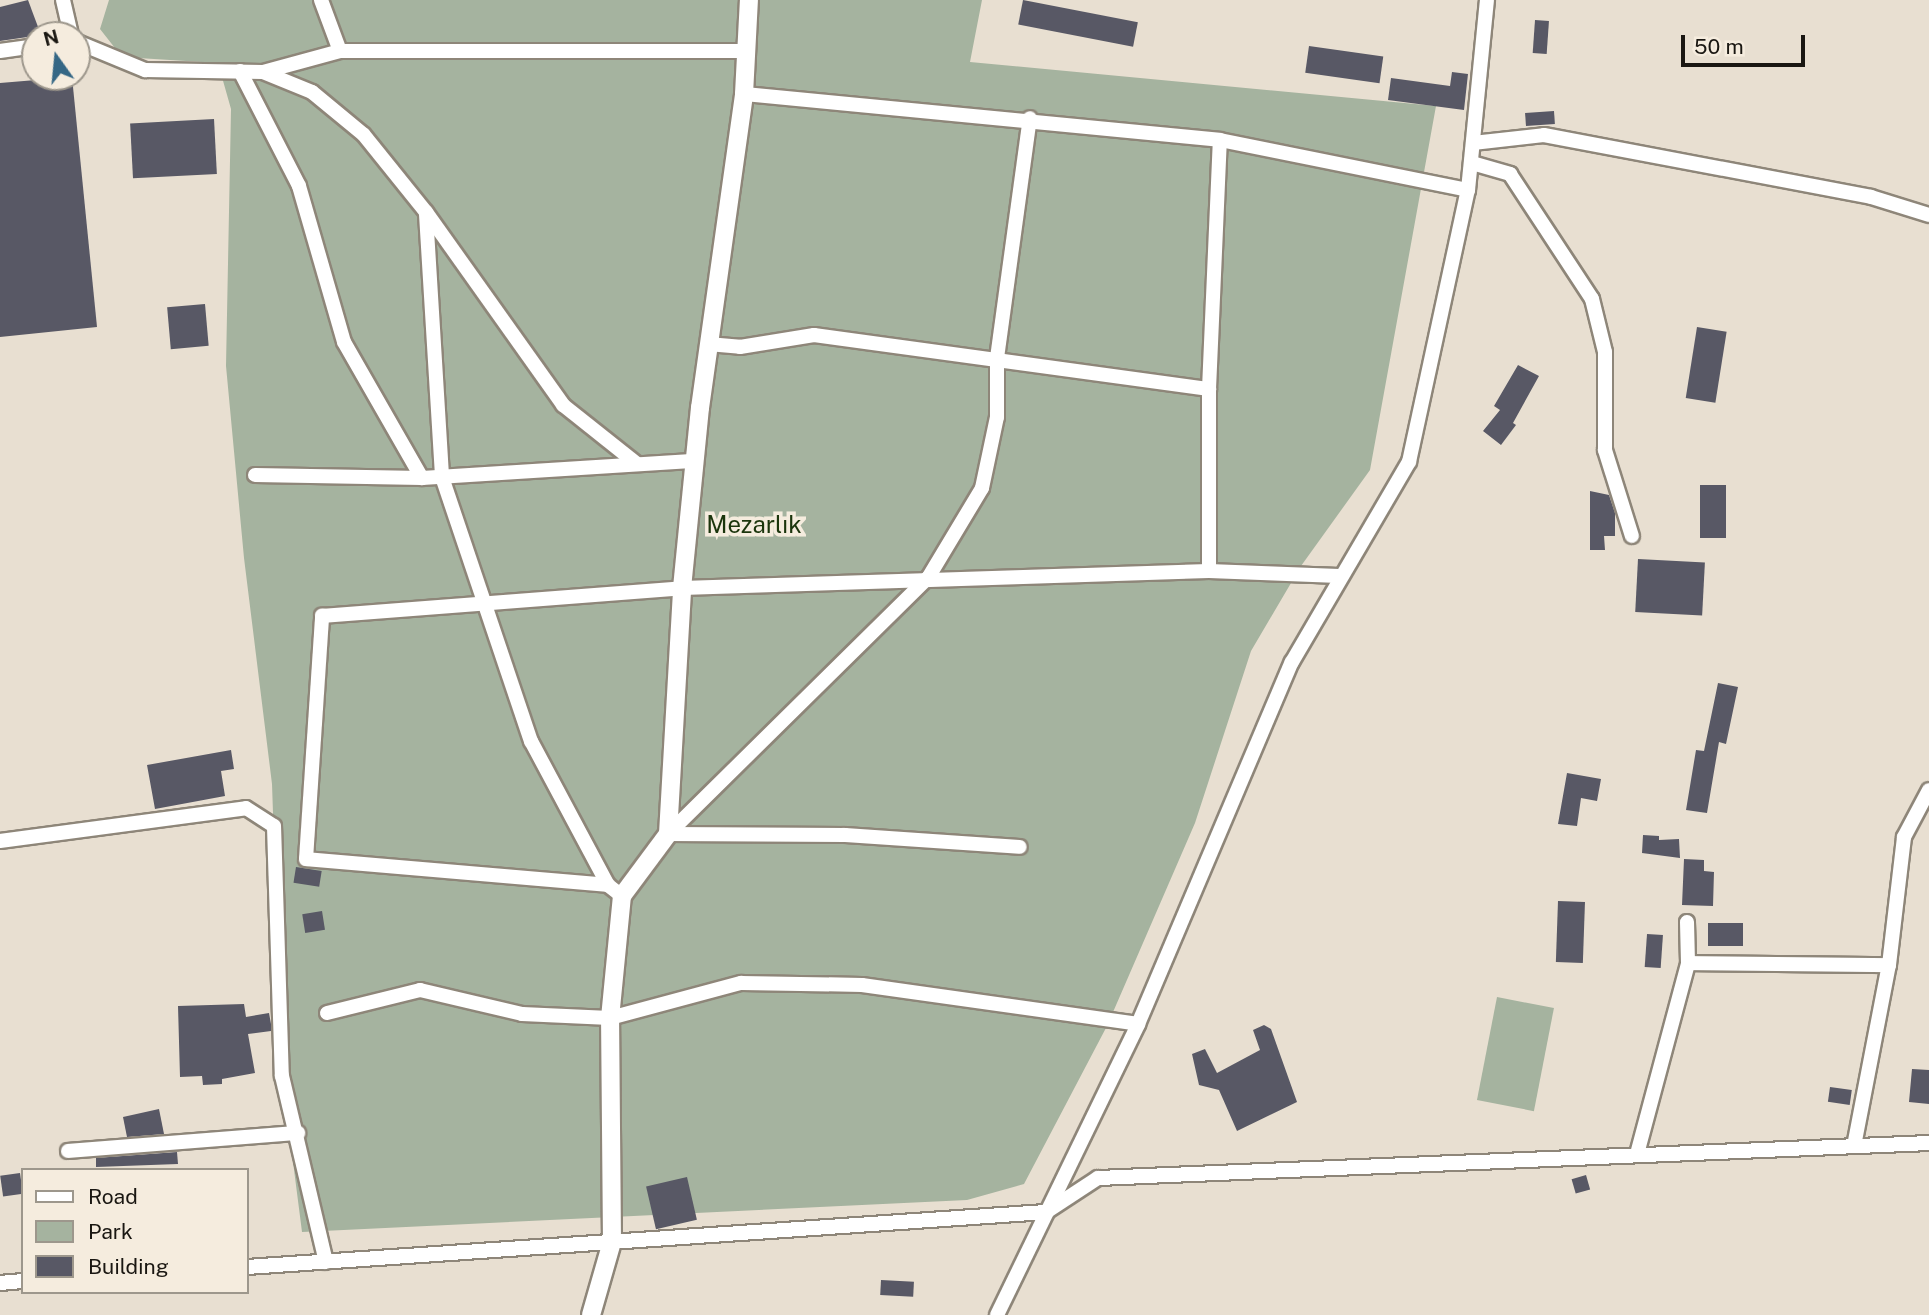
<!DOCTYPE html>
<meta charset="utf-8">
<style>
body{margin:0}
#map{position:relative;width:1929px;height:1315px;overflow:hidden;background:#e8dfd1;font-family:"Public Sans",sans-serif}
div>[style]{position:absolute}
.green>*{inset:0;background:#a5b39f;transform-origin:0 0}
.building>*{inset:0;background:#585865;transform-origin:0 0}
.roads{filter:drop-shadow(2px 0 #8e8679) drop-shadow(-2px 0 #8e8679) drop-shadow(0 2px #8e8679) drop-shadow(0 -2px #8e8679)}
.minor>*{height:14px;margin:-7px;padding:0 7px;transform-origin:7px;border-radius:7px;background:#fff}
.tertiary>*{height:18px;margin:-9px;padding:0 9px;transform-origin:9px;border-radius:9px;background:#fff}
span{translate:-50% -50%;white-space:nowrap;text-align:center;line-height:1.15;-webkit-text-stroke:7px #f5ecde;paint-order:stroke}
.park-label{font-size:24px;color:#1b350c}
.legend{position:absolute;left:21px;top:1168px;width:228px;height:126px;box-sizing:border-box;background:#f5ecde;border:2px solid #9d978c;margin:0;padding:9px 12px;list-style:none;font-size:21px;color:#1a1712}
.legend li{display:flex;align-items:center;gap:14px;height:35px}
.legend b{width:35px;border:2px solid #9d978c}
.north{position:absolute;left:21px;top:21px;width:70px;height:70px;box-sizing:border-box;background:#f5ecde;border:2px solid #9d978c;border-radius:50%;rotate:345deg;font-size:19px;font-weight:700;line-height:28px;text-align:center;color:#1a1712}
.north::after{content:'';display:block;margin:auto;width:24px;height:32px;background:#356785;clip-path:polygon(50% 0,100% 100%,50% 72%,0 100%)}
.scale{position:absolute;left:1681px;top:35px;width:124px;height:32px;box-sizing:border-box;border:4px solid #1a1712;border-top:0;padding-left:9px;font-size:21px;line-height:24px;white-space:nowrap;color:#1a1712;-webkit-text-stroke:5px #f5ecde;paint-order:stroke}
</style>
<div id="map">
<div class="green">
<i style="clip-path:polygon(109px 0,982px 0,970px 62px,1436px 106px,1370px 470px,1301px 566px,1251px 651px,1195px 823px,1107px 1026px,1024px 1184px,967px 1200px,302px 1232px,282px 1076px,272px 784px,244px 558px,226px 366px,231px 109px,218px 63px,122px 57px,100px 29px)"></i>
<i style="left:1497px;top:997px;width:58px;height:105px;rotate:11deg"></i>
</div>
<div class="building">
<i style="clip-path:polygon(28px 0,41px 35px,0 41px,0 7px)"></i>
<i style="left:1023px;top:0;width:117px;height:25px;rotate:11deg"></i>
<i style="left:1535px;top:20px;width:14px;height:33px;rotate:4deg"></i>
<i style="left:1309px;top:46px;width:75px;height:27px;rotate:8deg"></i>
<i style="clip-path:polygon(1452px 72px,1468px 74px,1464px 110px,1388px 100px,1391px 78px,1450px 86px)"></i>
<i style="clip-path:polygon(72px 77px,97px 327px,0 337px,0 83px)"></i>
<i style="left:1554px;top:111px;width:13px;height:29px;rotate:86deg"></i>
<i style="left:214px;top:119px;width:55px;height:84px;rotate:87deg"></i>
<i style="left:205px;top:304px;width:42px;height:38px;rotate:85deg"></i>
<i style="left:1697px;top:327px;width:30px;height:72px;rotate:9deg"></i>
<i style="clip-path:polygon(1518px 365px,1539px 376px,1513px 423px,1516px 425px,1501px 445px,1483px 431px,1500px 410px,1494px 406px)"></i>
<i style="left:1700px;top:485px;width:26px;height:53px"></i>
<i style="clip-path:polygon(1590px 491px,1609px 495px,1615px 513px,1615px 536px,1604px 536px,1605px 550px,1590px 550px)"></i>
<i style="left:1638px;top:559px;width:67px;height:53px;rotate:3deg"></i>
<i style="clip-path:polygon(1718px 683px,1738px 687px,1726px 744px,1719px 742px,1707px 813px,1686px 810px,1696px 750px,1704px 751px)"></i>
<i style="clip-path:polygon(231px 750px,234px 769px,221px 771px,225px 796px,155px 809px,147px 765px)"></i>
<i style="clip-path:polygon(1567px 773px,1601px 779px,1597px 801px,1581px 798px,1577px 826px,1558px 824px)"></i>
<i style="clip-path:polygon(1643px 835px,1659px 836px,1659px 840px,1679px 839px,1680px 858px,1642px 853px)"></i>
<i style="clip-path:polygon(1684px 859px,1704px 860px,1704px 871px,1714px 872px,1713px 906px,1682px 905px)"></i>
<i style="left:296px;top:867px;width:26px;height:16px;rotate:9deg"></i>
<i style="left:1558px;top:901px;width:27px;height:61px;rotate:2deg"></i>
<i style="left:322px;top:911px;width:19px;height:20px;rotate:81deg"></i>
<i style="left:1708px;top:923px;width:35px;height:23px"></i>
<i style="left:1647px;top:934px;width:16px;height:33px;rotate:4deg"></i>
<i style="clip-path:polygon(244px 1004px,246px 1017px,269px 1013px,271px 1024px,271px 1031px,248px 1034px,255px 1073px,222px 1079px,222px 1084px,203px 1085px,202px 1076px,180px 1077px,178px 1006px)"></i>
<i style="clip-path:polygon(1264px 1025px,1271px 1029px,1297px 1102px,1237px 1131px,1219px 1090px,1199px 1085px,1192px 1054px,1205px 1049px,1217px 1073px,1260px 1050px,1253px 1030px)"></i>
<i style="clip-path:polygon(1912px 1069px,1929px 1070px,1929px 1104px,1909px 1102px)"></i>
<i style="left:1830px;top:1087px;width:22px;height:15px;rotate:8deg"></i>
<i style="clip-path:polygon(159px 1109px,164px 1134px,127px 1137px,123px 1117px)"></i>
<i style="clip-path:polygon(177px 1152px,178px 1164px,96px 1167px,96px 1158px)"></i>
<i style="left:20px;top:1173px;width:21px;height:20px;rotate:82deg"></i>
<i style="left:1586px;top:1175px;width:15px;height:15px;rotate:74deg"></i>
<i style="left:687px;top:1177px;width:44px;height:42px;rotate:77deg"></i>
<i style="left:881px;top:1280px;width:33px;height:15px;rotate:3deg"></i>
</div>
<div class="roads">
<div class="minor">
<i style="left:63px;top:0;width:36px;rotate:77deg"></i>
<i style="left:321px;top:0;width:54px;rotate:69.6deg"></i>
<i style="left:77px;top:42px;width:74px;rotate:22.4deg"></i>
<i style="left:145px;top:70px;width:118px;rotate:1deg"></i>
<i style="left:263px;top:72px;width:53px;rotate:22.2deg"></i>
<i style="left:312px;top:92px;width:67px;rotate:39.6deg"></i>
<i style="left:364px;top:135px;width:99px;rotate:51.2deg"></i>
<i style="left:426px;top:212px;width:237px;rotate:54.6deg"></i>
<i style="left:563px;top:405px;width:93px;rotate:38.5deg"></i>
<i style="left:0;top:51px;width:35px;rotate:-8deg"></i>
<i style="left:240px;top:71px;width:129px;rotate:62.8deg"></i>
<i style="left:299px;top:186px;width:162px;rotate:73.9deg"></i>
<i style="left:344px;top:342px;width:157px;rotate:60.2deg"></i>
<i style="left:263px;top:72px;width:80px;rotate:-15.3deg"></i>
<i style="left:340px;top:51px;width:404px"></i>
<i style="left:744px;top:94px;width:478px;rotate:5.5deg"></i>
<i style="left:1220px;top:140px;width:253px;rotate:11.4deg"></i>
<i style="left:1473px;top:143px;width:71px;rotate:-6.4deg"></i>
<i style="left:1544px;top:135px;width:333px;rotate:10.7deg"></i>
<i style="left:1871px;top:197px;width:61px;rotate:17.2deg"></i>
<i style="left:1472px;top:163px;width:40px;rotate:16deg"></i>
<i style="left:1510px;top:174px;width:149px;rotate:56.7deg"></i>
<i style="left:1592px;top:299px;width:55px;rotate:76.2deg"></i>
<i style="left:1605px;top:352px;width:98px;rotate:90deg"></i>
<i style="left:1605px;top:450px;width:90px;rotate:72.6deg"></i>
<i style="left:426px;top:214px;width:263px;rotate:86.5deg"></i>
<i style="left:442px;top:477px;width:279px;rotate:71.4deg"></i>
<i style="left:531px;top:741px;width:163px;rotate:61.9deg"></i>
<i style="left:708px;top:344px;width:32px;rotate:5deg"></i>
<i style="left:740px;top:347px;width:75px;rotate:-9.2deg"></i>
<i style="left:814px;top:335px;width:399px;rotate:7.8deg"></i>
<i style="left:255px;top:475px;width:167px;rotate:1deg"></i>
<i style="left:422px;top:478px;width:274px;rotate:-3.6deg"></i>
<i style="left:1209px;top:571px;width:182px;rotate:-90deg"></i>
<i style="left:1209px;top:389px;width:249px;rotate:-87.5deg"></i>
<i style="left:668px;top:834px;width:365px;rotate:-44.6deg"></i>
<i style="left:928px;top:578px;width:105px;rotate:-59deg"></i>
<i style="left:982px;top:488px;width:73px;rotate:-78.1deg"></i>
<i style="left:997px;top:417px;width:59px;rotate:-90deg"></i>
<i style="left:997px;top:358px;width:242px;rotate:-82.2deg"></i>
<i style="left:668px;top:834px;width:177px;rotate:0.3deg"></i>
<i style="left:845px;top:835px;width:175px;rotate:3.9deg"></i>
<i style="left:0;top:841px;width:248px;rotate:-7.6deg"></i>
<i style="left:246px;top:808px;width:33px;rotate:33deg"></i>
<i style="left:274px;top:826px;width:250px;rotate:88.2deg"></i>
<i style="left:282px;top:1076px;width:191px;rotate:76.7deg"></i>
<i style="left:622px;top:896px;width:18px;rotate:-142deg"></i>
<i style="left:608px;top:885px;width:303px;rotate:-175.1deg"></i>
<i style="left:306px;top:859px;width:244px;rotate:-86.2deg"></i>
<i style="left:322px;top:616px;width:361px;rotate:-4.4deg"></i>
<i style="left:682px;top:588px;width:527px;rotate:-1.85deg"></i>
<i style="left:1209px;top:571px;width:130px;rotate:2.2deg"></i>
<i style="left:1687px;top:922px;width:41px;rotate:88.6deg"></i>
<i style="left:327px;top:1013px;width:96px;rotate:-13.9deg"></i>
<i style="left:420px;top:990px;width:105px;rotate:13.2deg"></i>
<i style="left:522px;top:1014px;width:88px;rotate:2.6deg"></i>
<i style="left:610px;top:1018px;width:136px;rotate:-15deg"></i>
<i style="left:741px;top:983px;width:121px;rotate:0.9deg"></i>
<i style="left:862px;top:985px;width:279px;rotate:8deg"></i>
<i style="left:1854px;top:1146px;width:184px;rotate:-79.1deg"></i>
<i style="left:1889px;top:965px;width:129px;rotate:-83.3deg"></i>
<i style="left:1904px;top:837px;width:53px;rotate:-62deg"></i>
<i style="left:68px;top:1151px;width:231px;rotate:-4.5deg"></i>
<i style="left:1637px;top:1154px;width:198px;rotate:-75deg"></i>
<i style="left:1688px;top:963px;width:201px;rotate:0.6deg"></i>
<i style="left:247px;top:1267px;width:801px;rotate:-3.94deg"></i>
<i style="left:1046px;top:1212px;width:62px;rotate:-33.2deg"></i>
<i style="left:1098px;top:1178px;width:832px;rotate:-2.41deg"></i>
<i style="left:0;top:1283px;width:23px;rotate:-5deg"></i>
<i style="left:997px;top:1315px;width:323px;rotate:-64.1deg"></i>
<i style="left:1138px;top:1024px;width:393px;rotate:-67deg"></i>
<i style="left:1292px;top:662px;width:232px;rotate:-59.7deg"></i>
<i style="left:1409px;top:462px;width:278px;rotate:-77.8deg"></i>
<i style="left:1468px;top:190px;width:191px;rotate:-84.3deg"></i>
</div>
<div class="tertiary">
<i style="left:591px;top:1315px;width:76px;rotate:-74deg"></i>
<i style="left:612px;top:1242px;width:224px;rotate:-90.5deg"></i>
<i style="left:610px;top:1018px;width:123px;rotate:-84.4deg"></i>
<i style="left:622px;top:896px;width:77px;rotate:-53.4deg"></i>
<i style="left:668px;top:834px;width:246px;rotate:-86.7deg"></i>
<i style="left:682px;top:588px;width:181px;rotate:-84.3deg"></i>
<i style="left:700px;top:408px;width:317px;rotate:-82deg"></i>
<i style="left:744px;top:94px;width:94px;rotate:-87deg"></i>
</div>
</div>
<div class="park-label">
<span style="left:754px;top:525px">Mezarlık</span>
</div>
<ul class="legend">
<li><b style="height:9px;background:#fff"></b>Road</li>
<li><b style="height:19px;background:#a5b39f"></b>Park</li>
<li><b style="height:19px;background:#585865"></b>Building</li>
</ul>
<div class="north">N</div>
<div class="scale">50 m</div>
</div>
